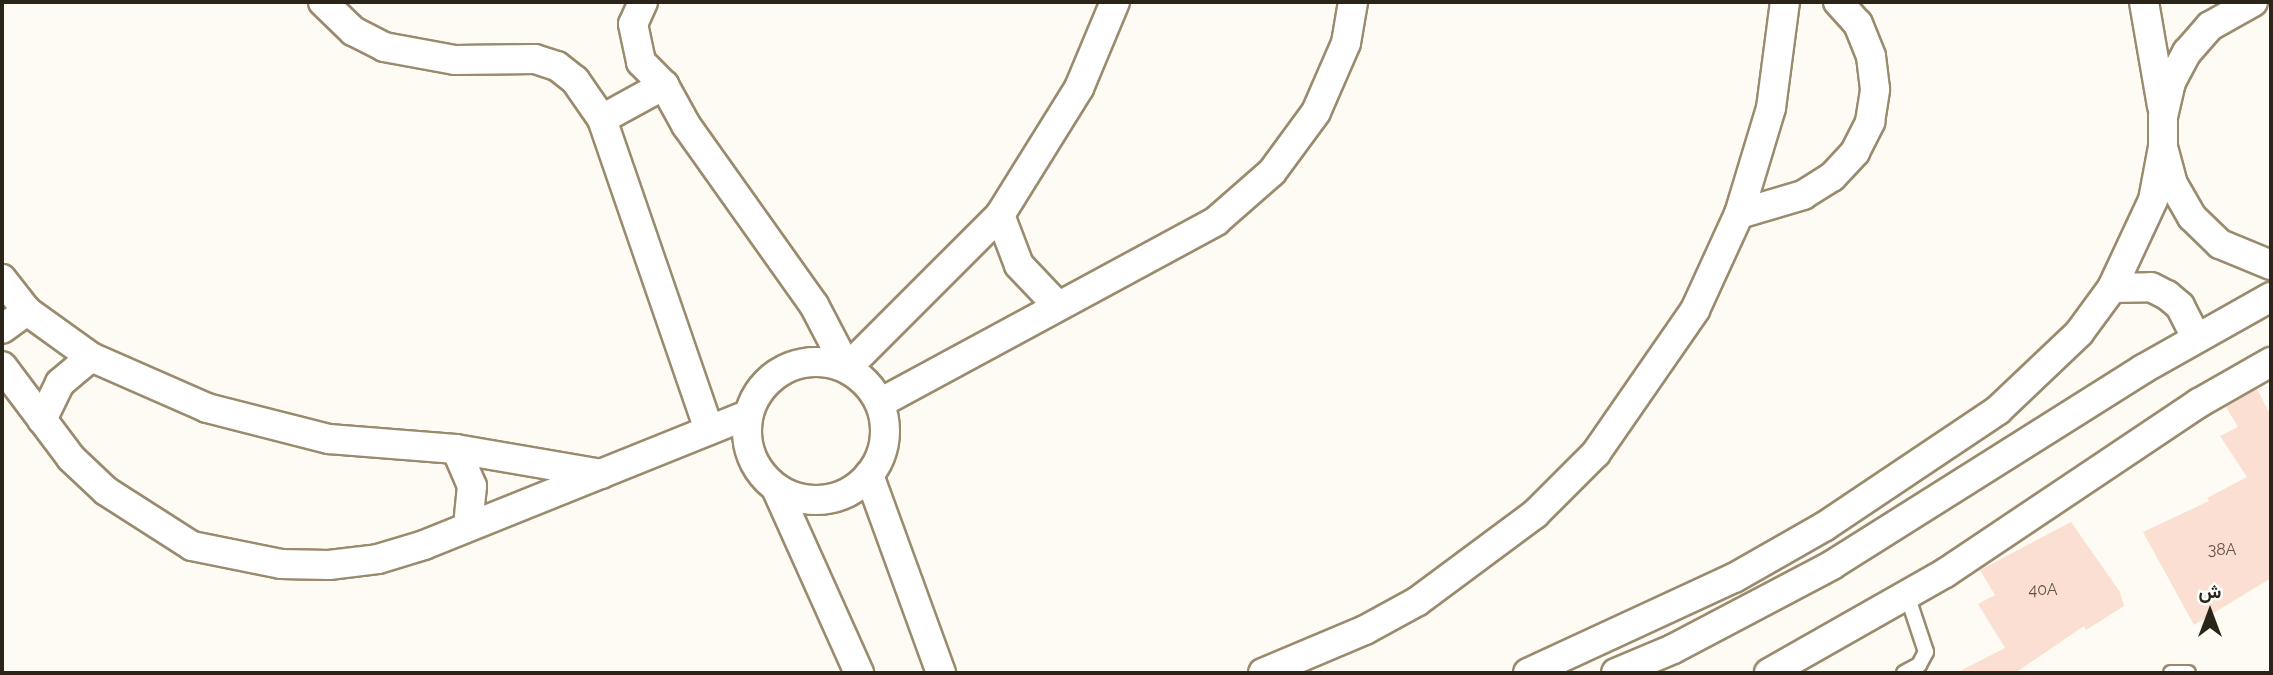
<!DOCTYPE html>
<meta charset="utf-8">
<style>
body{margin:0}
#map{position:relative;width:2273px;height:675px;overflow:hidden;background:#fefbf4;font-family:Raleway,Vazirmatn,sans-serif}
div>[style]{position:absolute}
.building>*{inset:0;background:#fadfd2}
.roads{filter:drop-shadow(2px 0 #9a8b6e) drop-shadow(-2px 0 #9a8b6e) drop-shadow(0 2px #9a8b6e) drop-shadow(0 -2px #9a8b6e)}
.lane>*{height:14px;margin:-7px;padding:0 7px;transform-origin:7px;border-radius:7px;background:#fff}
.street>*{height:28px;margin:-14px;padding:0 14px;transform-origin:14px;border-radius:14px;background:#fff}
.street>.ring{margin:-14px;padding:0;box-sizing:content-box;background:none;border:28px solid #fff;border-radius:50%}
span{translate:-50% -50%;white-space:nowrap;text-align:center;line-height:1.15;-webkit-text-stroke:6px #fff;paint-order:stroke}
.number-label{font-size:16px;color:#5f5447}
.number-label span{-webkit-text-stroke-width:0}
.frame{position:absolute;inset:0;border:4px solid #2b2519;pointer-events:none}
.north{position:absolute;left:2175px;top:577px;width:70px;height:70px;-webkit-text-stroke:5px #fff;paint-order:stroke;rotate:0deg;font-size:19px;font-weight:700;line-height:28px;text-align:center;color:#2b2519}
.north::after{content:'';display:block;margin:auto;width:24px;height:32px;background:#2b2519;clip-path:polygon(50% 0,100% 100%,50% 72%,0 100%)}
</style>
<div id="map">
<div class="building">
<i style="clip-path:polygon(2257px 389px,2271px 416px,2271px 578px,2194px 625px,2143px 532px,2209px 501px,2207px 498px,2247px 477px,2220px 436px,2238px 427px,2226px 407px)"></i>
<i style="clip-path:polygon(2071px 522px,2120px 592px,2124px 606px,2086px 630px,2084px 626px,2015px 673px,1956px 673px,2005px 648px,1978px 604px,1995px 595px,1980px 570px)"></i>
</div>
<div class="roads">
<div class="lane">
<i style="left:1904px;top:673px;width:17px;rotate:-28deg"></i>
<i style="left:1919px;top:665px;width:15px;rotate:-62deg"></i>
<i style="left:1926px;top:652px;width:60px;rotate:-108.4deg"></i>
<i style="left:2171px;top:673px;width:17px"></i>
</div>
<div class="street">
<i style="left:323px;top:2px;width:42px;rotate:44deg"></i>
<i style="left:353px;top:31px;width:35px;rotate:27deg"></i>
<i style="left:384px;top:47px;width:72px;rotate:10.4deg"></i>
<i style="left:455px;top:60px;width:80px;rotate:-0.7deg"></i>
<i style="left:535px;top:59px;width:23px;rotate:18deg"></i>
<i style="left:557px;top:66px;width:23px;rotate:38deg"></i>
<i style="left:575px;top:80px;width:47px;rotate:55.3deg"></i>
<i style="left:602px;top:119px;width:329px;rotate:71deg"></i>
<i style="left:643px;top:2px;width:24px;rotate:114deg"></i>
<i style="left:633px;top:24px;width:39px;rotate:78deg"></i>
<i style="left:641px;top:62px;width:33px;rotate:45deg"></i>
<i style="left:664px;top:85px;width:46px;rotate:61.2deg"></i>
<i style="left:686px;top:125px;width:221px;rotate:54.6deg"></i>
<i style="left:814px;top:305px;width:71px;rotate:62.4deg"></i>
<i style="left:847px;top:368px;width:216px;rotate:-45deg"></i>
<i style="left:1000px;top:215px;width:150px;rotate:-58.1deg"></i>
<i style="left:1079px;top:88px;width:93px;rotate:-67.3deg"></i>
<i style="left:2144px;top:2px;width:106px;rotate:80.2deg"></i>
<i style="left:2253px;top:2px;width:49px;rotate:150.8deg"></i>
<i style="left:2210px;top:26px;width:35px;rotate:131deg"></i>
<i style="left:2187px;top:52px;width:34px;rotate:118deg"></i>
<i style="left:2171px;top:82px;width:35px;rotate:103deg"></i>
<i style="left:2163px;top:116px;width:31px;rotate:90deg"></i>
<i style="left:2163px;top:147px;width:38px;rotate:75deg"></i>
<i style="left:2173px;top:184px;width:38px;rotate:60deg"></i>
<i style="left:2192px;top:217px;width:39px;rotate:44deg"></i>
<i style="left:2220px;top:244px;width:55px;rotate:22.4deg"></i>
<i style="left:602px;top:119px;width:71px;rotate:-28.7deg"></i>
<i style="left:1739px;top:214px;width:67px;rotate:-16.5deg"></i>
<i style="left:1803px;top:195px;width:34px;rotate:-32deg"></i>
<i style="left:1832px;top:177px;width:34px;rotate:-47deg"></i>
<i style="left:1855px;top:152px;width:34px;rotate:-63deg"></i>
<i style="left:1870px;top:122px;width:33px;rotate:-81deg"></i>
<i style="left:1875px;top:89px;width:33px;rotate:-97deg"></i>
<i style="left:1871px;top:56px;width:35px;rotate:-112deg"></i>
<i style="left:1858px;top:24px;width:30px;rotate:-132deg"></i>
<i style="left:1000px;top:215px;width:53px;rotate:69.2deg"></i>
<i style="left:1019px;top:265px;width:54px;rotate:46.5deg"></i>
<i style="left:2px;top:279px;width:41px;rotate:52deg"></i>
<i style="left:27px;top:311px;width:79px;rotate:35.7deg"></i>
<i style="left:91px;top:357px;width:127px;rotate:23.7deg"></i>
<i style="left:207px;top:408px;width:126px;rotate:14.3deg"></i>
<i style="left:329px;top:439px;width:127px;rotate:4.5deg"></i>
<i style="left:456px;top:449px;width:148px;rotate:9.7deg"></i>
<i style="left:2112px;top:288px;width:39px;rotate:-1deg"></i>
<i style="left:2151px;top:287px;width:18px;rotate:27deg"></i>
<i style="left:2167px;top:295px;width:17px;rotate:40deg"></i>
<i style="left:2180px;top:306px;width:36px;rotate:63deg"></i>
<i style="left:2px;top:329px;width:31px;rotate:-36deg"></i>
<i class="ring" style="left:747px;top:362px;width:110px;height:110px"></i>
<i style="left:2px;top:366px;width:115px;rotate:53.1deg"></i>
<i style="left:71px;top:458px;width:48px;rotate:43.3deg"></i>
<i style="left:106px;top:491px;width:102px;rotate:32.6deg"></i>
<i style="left:192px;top:546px;width:91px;rotate:11.4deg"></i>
<i style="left:281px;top:564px;width:48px;rotate:1.2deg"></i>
<i style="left:329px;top:565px;width:49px;rotate:-7deg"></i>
<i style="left:378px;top:559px;width:48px;rotate:-16.9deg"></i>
<i style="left:424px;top:545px;width:349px;rotate:-21.9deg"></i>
<i style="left:880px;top:403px;width:382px;rotate:-28.4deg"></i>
<i style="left:1216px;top:221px;width:74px;rotate:-41.2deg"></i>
<i style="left:1272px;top:172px;width:74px;rotate:-53.7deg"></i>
<i style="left:1316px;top:112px;width:75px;rotate:-66.5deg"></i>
<i style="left:1346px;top:43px;width:42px;rotate:-80.3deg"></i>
<i style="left:42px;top:420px;width:41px;rotate:-64.1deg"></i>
<i style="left:60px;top:383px;width:40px;rotate:-40deg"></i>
<i style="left:456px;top:449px;width:40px;rotate:66.6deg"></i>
<i style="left:472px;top:486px;width:40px;rotate:95.7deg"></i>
<i style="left:869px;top:475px;width:211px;rotate:70deg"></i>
<i style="left:776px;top:488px;width:203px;rotate:65.8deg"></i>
<i style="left:1263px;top:673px;width:111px;rotate:-22.9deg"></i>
<i style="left:1365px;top:630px;width:60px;rotate:-28.7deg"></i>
<i style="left:1418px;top:601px;width:146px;rotate:-36.6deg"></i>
<i style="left:1535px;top:514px;width:86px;rotate:-45deg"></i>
<i style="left:1596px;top:453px;width:174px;rotate:-55.3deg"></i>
<i style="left:1695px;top:310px;width:106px;rotate:-65.4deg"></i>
<i style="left:1739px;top:214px;width:111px;rotate:-73.2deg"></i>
<i style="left:1771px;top:108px;width:107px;rotate:-82.5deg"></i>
<i style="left:1528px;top:673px;width:227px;rotate:-24.8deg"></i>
<i style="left:1734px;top:578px;width:105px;rotate:-29.7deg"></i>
<i style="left:1825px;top:526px;width:208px;rotate:-33.8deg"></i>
<i style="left:1998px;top:410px;width:112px;rotate:-43.5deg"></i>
<i style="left:2079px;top:333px;width:56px;rotate:-53.7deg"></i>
<i style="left:2112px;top:288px;width:97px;rotate:-65deg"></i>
<i style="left:2153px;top:200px;width:54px;rotate:-79.3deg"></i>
<i style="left:1616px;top:673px;width:62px;rotate:-22.8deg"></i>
<i style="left:1673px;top:649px;width:180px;rotate:-27.8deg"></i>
<i style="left:1832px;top:565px;width:368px;rotate:-32.2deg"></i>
<i style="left:2143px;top:369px;width:147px;rotate:-29.4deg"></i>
<i style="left:1769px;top:673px;width:202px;rotate:-29.6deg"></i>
<i style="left:1945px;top:573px;width:306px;rotate:-33.8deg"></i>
<i style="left:2199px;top:403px;width:83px;rotate:-29.7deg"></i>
</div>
</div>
<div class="number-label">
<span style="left:2222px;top:550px">38A</span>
<span style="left:2043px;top:590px">40A</span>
</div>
<div class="frame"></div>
<div class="north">ش</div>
</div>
